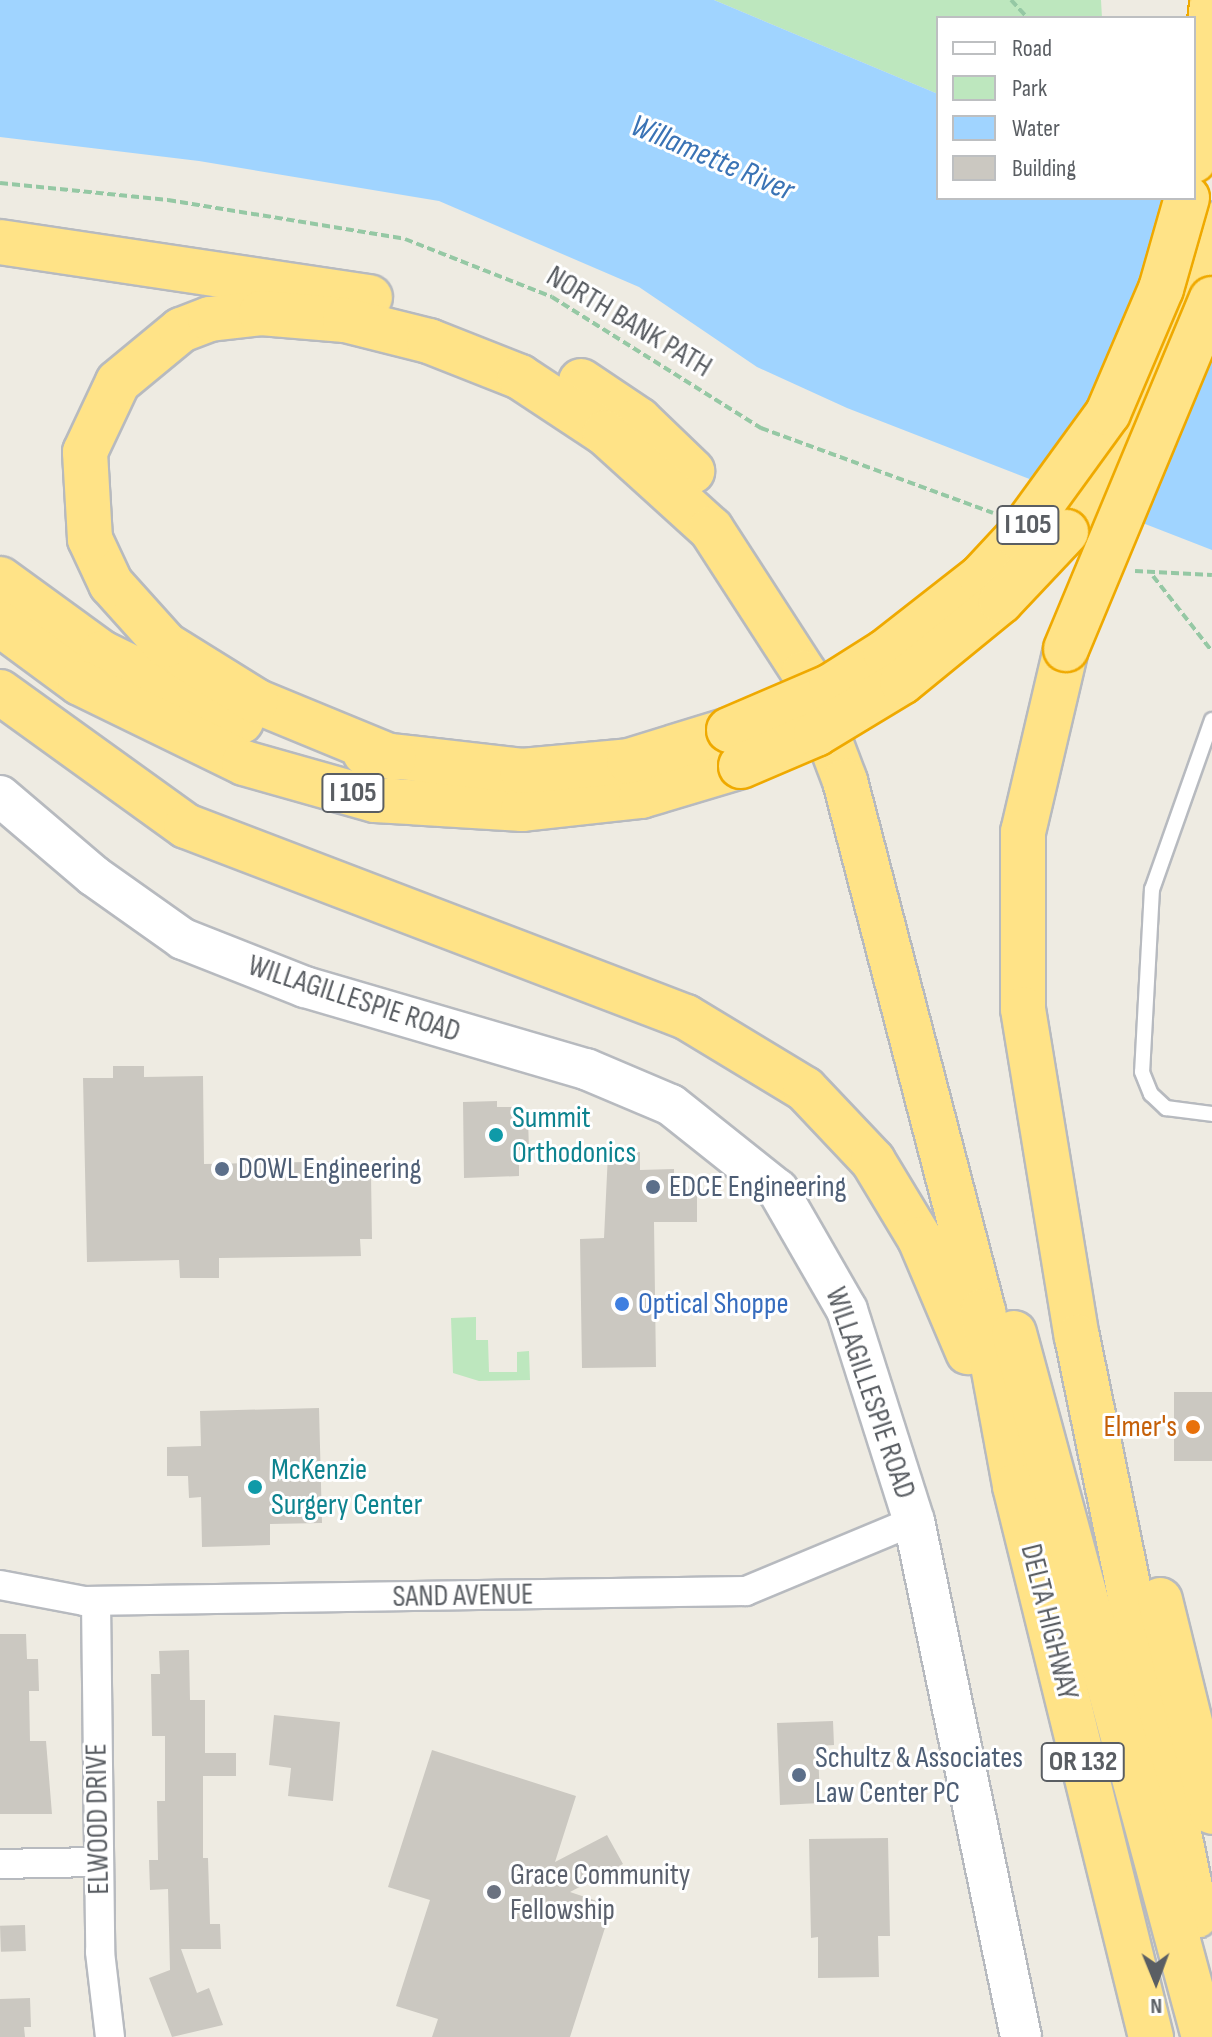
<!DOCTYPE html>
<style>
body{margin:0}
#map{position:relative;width:1212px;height:2037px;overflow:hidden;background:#eeebe2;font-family:"Sofia Sans Condensed",sans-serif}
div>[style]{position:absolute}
.green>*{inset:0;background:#bde7be}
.water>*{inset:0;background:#a0d4ff}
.building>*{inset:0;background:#cbc8c1;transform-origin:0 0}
.path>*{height:4px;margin-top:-2px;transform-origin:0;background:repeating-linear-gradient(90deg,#95c8a4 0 8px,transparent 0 12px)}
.roads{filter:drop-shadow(2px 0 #b7babf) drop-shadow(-2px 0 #b7babf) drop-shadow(0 2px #b7babf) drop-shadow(0 -2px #b7babf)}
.lane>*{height:14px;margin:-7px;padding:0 7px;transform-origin:7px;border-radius:7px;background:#fff}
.street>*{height:28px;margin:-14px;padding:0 14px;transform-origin:14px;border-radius:14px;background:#fff}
.secondary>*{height:40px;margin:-20px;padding:0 20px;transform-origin:20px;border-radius:20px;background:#fff}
.highway>*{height:44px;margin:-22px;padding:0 22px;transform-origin:22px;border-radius:22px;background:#ffe387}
.bridges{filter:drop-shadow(2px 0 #efa900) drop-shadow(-2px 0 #efa900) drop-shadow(0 2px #efa900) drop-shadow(0 -2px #efa900)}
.highway-bridge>*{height:44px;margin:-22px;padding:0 22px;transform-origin:22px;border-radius:22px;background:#ffe387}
.dots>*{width:22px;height:22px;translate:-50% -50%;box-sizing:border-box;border:4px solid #fff;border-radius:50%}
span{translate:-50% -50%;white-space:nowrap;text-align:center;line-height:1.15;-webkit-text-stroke:6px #fff;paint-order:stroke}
.shield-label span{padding:2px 6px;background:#fff;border:2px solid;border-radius:6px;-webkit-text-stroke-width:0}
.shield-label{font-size:28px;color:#5a5e63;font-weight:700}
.street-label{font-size:30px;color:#5a5e63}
.culture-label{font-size:30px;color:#0d838f}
.left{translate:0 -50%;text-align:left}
.service-label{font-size:30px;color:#4e5e75}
.shop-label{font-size:30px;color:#366cbe}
.food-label{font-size:30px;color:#c56008}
.right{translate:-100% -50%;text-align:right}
.worship-label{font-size:30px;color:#5b616d}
.water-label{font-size:32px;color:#3a73b5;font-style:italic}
.legend{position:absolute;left:936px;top:16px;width:260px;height:184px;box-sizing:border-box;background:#fff;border:2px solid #bdbfc1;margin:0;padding:10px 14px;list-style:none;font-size:24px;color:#5a5e63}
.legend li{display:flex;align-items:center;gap:16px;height:40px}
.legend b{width:40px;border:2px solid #bdbfc1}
.north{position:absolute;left:1116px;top:1941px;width:80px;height:80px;-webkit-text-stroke:6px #fff;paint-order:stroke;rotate:179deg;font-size:22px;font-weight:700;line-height:32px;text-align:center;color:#5a5e63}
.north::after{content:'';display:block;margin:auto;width:28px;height:36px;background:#5a5e63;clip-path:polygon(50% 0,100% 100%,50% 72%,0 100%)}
</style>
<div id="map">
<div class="green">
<i style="clip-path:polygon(714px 0,1101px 0,1102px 18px,938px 18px,938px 94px)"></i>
<i style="clip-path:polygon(476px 1317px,476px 1340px,488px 1340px,489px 1372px,517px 1372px,517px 1352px,529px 1351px,530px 1380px,479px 1381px,453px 1373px,451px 1318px)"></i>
</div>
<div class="water">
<i style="clip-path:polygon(0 0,714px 0,938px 94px,938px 198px,1212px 200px,1212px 550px,847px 408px,757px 367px,639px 287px,439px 201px,199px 161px,0 137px)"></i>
</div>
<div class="building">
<i style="clip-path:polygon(113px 1066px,144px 1066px,144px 1077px,203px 1076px,204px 1164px,358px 1161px,359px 1175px,371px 1175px,372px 1239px,360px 1239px,361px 1256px,219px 1258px,219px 1278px,180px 1278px,179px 1260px,87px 1262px,83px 1078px,113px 1078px)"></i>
<i style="clip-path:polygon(497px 1101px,497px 1107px,519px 1107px,519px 1120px,528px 1120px,529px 1149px,519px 1150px,519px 1176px,464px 1178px,463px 1102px)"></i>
<i style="clip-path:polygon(640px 1152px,640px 1170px,674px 1169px,674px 1187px,697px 1186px,697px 1222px,654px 1222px,656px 1367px,582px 1368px,580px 1239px,604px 1238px,608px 1153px)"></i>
<i style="left:1212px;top:1392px;width:69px;height:38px;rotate:90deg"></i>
<i style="clip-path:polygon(319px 1408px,322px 1523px,270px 1524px,270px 1545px,202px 1547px,201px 1497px,189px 1498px,188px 1476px,167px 1476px,167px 1447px,201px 1446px,200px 1411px)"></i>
<i style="clip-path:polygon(0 1634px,26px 1634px,27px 1659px,38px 1659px,39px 1691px,29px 1691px,30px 1741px,46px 1741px,52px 1814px,0 1814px)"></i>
<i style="clip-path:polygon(189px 1650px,190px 1700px,205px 1700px,205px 1753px,236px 1753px,236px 1776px,203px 1776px,203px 1858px,208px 1858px,210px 1924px,220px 1924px,221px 1949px,181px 1949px,197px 1993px,209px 1988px,223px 2025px,172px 2037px,149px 1978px,170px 1970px,168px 1889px,150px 1890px,149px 1860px,158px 1860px,157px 1801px,165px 1801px,165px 1736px,152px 1736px,151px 1674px,160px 1674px,159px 1651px)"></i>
<i style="clip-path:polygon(274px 1715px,340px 1722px,333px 1801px,288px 1796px,291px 1768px,269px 1765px)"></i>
<i style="clip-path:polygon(833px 1721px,834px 1745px,818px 1746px,820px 1803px,780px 1805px,777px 1723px)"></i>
<i style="clip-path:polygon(432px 1750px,576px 1796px,555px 1862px,607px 1835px,623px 1864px,570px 1892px,612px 1906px,570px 2037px,432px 2037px,438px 2019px,396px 2006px,430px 1900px,388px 1887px)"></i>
<i style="clip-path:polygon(888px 1838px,890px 1936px,878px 1936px,879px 1977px,818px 1978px,818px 1937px,811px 1938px,809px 1839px)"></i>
<i style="left:25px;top:1925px;width:26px;height:25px;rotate:88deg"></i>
<i style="clip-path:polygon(30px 1998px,31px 2027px,24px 2027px,25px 2037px,0 2037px,0 1999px)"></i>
</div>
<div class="path">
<i style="left:1011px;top:0;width:25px;rotate:47deg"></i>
<i style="left:0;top:183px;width:169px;rotate:5.8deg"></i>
<i style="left:168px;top:200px;width:240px;rotate:9.3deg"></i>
<i style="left:405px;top:239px;width:158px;rotate:21.5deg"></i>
<i style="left:552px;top:297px;width:247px;rotate:32.1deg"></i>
<i style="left:761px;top:428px;width:247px;rotate:20.1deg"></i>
<i style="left:1135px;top:571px;width:77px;rotate:3deg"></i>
<i style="left:1153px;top:576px;width:94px;rotate:51.9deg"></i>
</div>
<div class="roads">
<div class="lane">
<i style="left:1212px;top:720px;width:179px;rotate:109.5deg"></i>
<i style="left:1152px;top:889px;width:183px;rotate:93.1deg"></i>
<i style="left:1142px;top:1072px;width:24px;rotate:68deg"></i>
<i style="left:1151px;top:1094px;width:21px;rotate:43deg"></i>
<i style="left:1166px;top:1108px;width:46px;rotate:7.4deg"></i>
</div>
<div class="street">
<i style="left:0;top:1585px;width:86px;rotate:10.8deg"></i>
<i style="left:84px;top:1601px;width:662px;rotate:-0.87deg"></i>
<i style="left:746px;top:1591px;width:182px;rotate:-22.6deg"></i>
<i style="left:96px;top:1601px;width:351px;rotate:89.3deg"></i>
<i style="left:100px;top:1952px;width:86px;rotate:83.3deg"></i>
<i style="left:0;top:1864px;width:98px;rotate:-1.2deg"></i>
</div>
<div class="secondary">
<i style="left:0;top:796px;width:123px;rotate:40.4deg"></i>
<i style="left:94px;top:876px;width:109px;rotate:35.3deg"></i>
<i style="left:183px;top:939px;width:131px;rotate:21.5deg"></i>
<i style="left:305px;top:987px;width:293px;rotate:16.3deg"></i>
<i style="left:586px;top:1069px;width:92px;rotate:23deg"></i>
<i style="left:671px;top:1105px;width:137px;rotate:38.5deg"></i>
<i style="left:778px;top:1190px;width:138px;rotate:60.1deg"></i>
<i style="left:847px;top:1310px;width:221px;rotate:72.4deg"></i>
<i style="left:914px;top:1521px;width:527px;rotate:78.28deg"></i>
</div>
<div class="highway">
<i style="left:0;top:242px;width:374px;rotate:8.5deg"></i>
<i style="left:581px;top:381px;width:70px;rotate:33.9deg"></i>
<i style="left:639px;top:420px;width:74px;rotate:43.9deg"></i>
<i style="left:1066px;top:532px;width:194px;rotate:-59.3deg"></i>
<i style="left:1165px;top:365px;width:148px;rotate:-71.4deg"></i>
<i style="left:0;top:579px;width:126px;rotate:36deg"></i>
<i style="left:102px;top:653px;width:155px;rotate:26.1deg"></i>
<i style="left:0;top:624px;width:99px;rotate:36.4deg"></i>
<i style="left:80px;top:683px;width:182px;rotate:26deg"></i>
<i style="left:244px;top:763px;width:136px;rotate:15.8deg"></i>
<i style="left:375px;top:800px;width:148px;rotate:3.5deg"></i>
<i style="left:523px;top:809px;width:119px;rotate:-6.3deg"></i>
<i style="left:641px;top:796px;width:104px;rotate:-16.7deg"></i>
<i style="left:1066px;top:649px;width:188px;rotate:103.2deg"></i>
<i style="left:1023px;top:832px;width:177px;rotate:90deg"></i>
<i style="left:1023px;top:1009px;width:332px;rotate:80.7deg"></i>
<i style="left:1077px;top:1337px;width:591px;rotate:78.39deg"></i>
<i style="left:0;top:692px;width:229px;rotate:35.8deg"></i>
<i style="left:186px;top:826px;width:535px;rotate:20.91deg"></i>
<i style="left:686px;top:1017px;width:139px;rotate:31.2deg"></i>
<i style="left:805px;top:1089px;width:99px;rotate:46.6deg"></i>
<i style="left:873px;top:1161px;width:91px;rotate:58.9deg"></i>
<i style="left:920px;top:1239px;width:123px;rotate:67deg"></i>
<i style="left:365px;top:753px;width:158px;rotate:6.5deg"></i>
<i style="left:522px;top:771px;width:107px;rotate:-5.3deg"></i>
<i style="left:629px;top:761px;width:105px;rotate:-17.2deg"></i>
<i style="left:394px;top:758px;width:149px;rotate:-157.6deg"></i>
<i style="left:256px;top:701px;width:106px;rotate:-148.1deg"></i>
<i style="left:166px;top:645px;width:82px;rotate:-132deg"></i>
<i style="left:111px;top:584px;width:50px;rotate:-115deg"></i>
<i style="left:90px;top:539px;width:87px;rotate:-93.3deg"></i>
<i style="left:85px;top:452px;width:77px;rotate:-64.8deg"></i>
<i style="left:118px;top:382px;width:82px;rotate:-39.5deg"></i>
<i style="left:181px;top:330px;width:31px;rotate:-21deg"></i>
<i style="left:210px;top:319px;width:51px;rotate:-6.7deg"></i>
<i style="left:261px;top:313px;width:84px;rotate:4.8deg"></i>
<i style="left:345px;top:320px;width:87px;rotate:14deg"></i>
<i style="left:429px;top:341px;width:98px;rotate:21.6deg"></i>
<i style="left:520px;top:377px;width:102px;rotate:33.4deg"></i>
<i style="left:605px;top:433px;width:143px;rotate:42.2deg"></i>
<i style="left:711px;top:529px;width:171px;rotate:57.1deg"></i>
<i style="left:804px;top:673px;width:116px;rotate:69.2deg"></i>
<i style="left:845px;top:781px;width:548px;rotate:75.41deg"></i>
<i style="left:983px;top:1311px;width:178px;rotate:79.6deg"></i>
<i style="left:1015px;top:1486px;width:568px;rotate:76.14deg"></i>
<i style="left:1014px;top:1333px;width:729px;rotate:74.9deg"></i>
<i style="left:1160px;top:1600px;width:218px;rotate:76.2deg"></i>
</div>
</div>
<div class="bridges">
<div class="highway-bridge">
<i style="left:1194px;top:160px;width:156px;rotate:-83.4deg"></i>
<i style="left:1066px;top:649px;width:379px;rotate:-67.4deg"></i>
<i style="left:729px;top:730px;width:111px;rotate:-23.3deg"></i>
<i style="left:831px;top:686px;width:64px;rotate:-32.2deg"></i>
<i style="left:885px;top:652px;width:122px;rotate:-38deg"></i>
<i style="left:981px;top:577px;width:54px;rotate:-47.2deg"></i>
<i style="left:1018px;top:537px;width:153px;rotate:-54deg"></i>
<i style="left:1108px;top:413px;width:135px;rotate:-66.9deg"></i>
<i style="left:1161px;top:289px;width:95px;rotate:-74.1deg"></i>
<i style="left:741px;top:766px;width:82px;rotate:-23.1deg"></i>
<i style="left:816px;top:734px;width:100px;rotate:-31.2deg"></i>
<i style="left:902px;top:682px;width:128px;rotate:-39.3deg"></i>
<i style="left:1001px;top:601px;width:95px;rotate:-46.7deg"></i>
</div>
</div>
<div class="dots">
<i style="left:496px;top:1135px;background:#0f9aa8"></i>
<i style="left:222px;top:1169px;background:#5c6f8a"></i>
<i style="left:653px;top:1187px;background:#5c6f8a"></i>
<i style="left:622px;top:1304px;background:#3f7fe0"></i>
<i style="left:1193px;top:1427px;background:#e8710a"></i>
<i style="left:255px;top:1487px;background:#0f9aa8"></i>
<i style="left:799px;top:1775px;background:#5c6f8a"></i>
<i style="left:494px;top:1892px;background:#6b7280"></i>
</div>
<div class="shield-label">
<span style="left:1028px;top:525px">I 105</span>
<span style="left:353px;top:793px">I 105</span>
<span style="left:1083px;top:1762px">OR 132</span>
</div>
<div class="street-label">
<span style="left:629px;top:322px;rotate:31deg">NORTH BANK PATH</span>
<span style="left:354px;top:999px;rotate:18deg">WILLAGILLESPIE ROAD</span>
<span style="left:870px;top:1393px;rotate:71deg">WILLAGILLESPIE ROAD</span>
<span style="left:463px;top:1596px;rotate:-1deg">SAND AVENUE</span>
<span style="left:1049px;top:1622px;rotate:76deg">DELTA HIGHWAY</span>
<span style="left:98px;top:1819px;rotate:-91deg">ELWOOD DRIVE</span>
</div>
<div class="culture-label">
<span class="left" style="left:512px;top:1135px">Summit<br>Orthodonics</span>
<span class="left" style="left:271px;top:1487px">McKenzie<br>Surgery Center</span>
</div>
<div class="service-label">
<span class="left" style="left:238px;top:1169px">DOWL Engineering</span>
<span class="left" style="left:669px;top:1187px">EDCE Engineering</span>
<span class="left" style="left:815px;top:1775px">Schultz &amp; Associates<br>Law Center PC</span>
</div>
<div class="shop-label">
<span class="left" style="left:638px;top:1304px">Optical Shoppe</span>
</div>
<div class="food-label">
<span class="right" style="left:1177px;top:1427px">Elmer's</span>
</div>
<div class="worship-label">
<span class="left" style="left:510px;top:1892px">Grace Community<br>Fellowship</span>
</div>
<div class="water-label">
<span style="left:712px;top:159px;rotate:23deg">Willamette River</span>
</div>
<ul class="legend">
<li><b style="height:10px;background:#fff"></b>Road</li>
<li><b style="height:22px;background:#bde7be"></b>Park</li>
<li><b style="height:22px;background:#a0d4ff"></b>Water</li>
<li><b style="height:22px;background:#cbc8c1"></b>Building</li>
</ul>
<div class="north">N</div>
</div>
